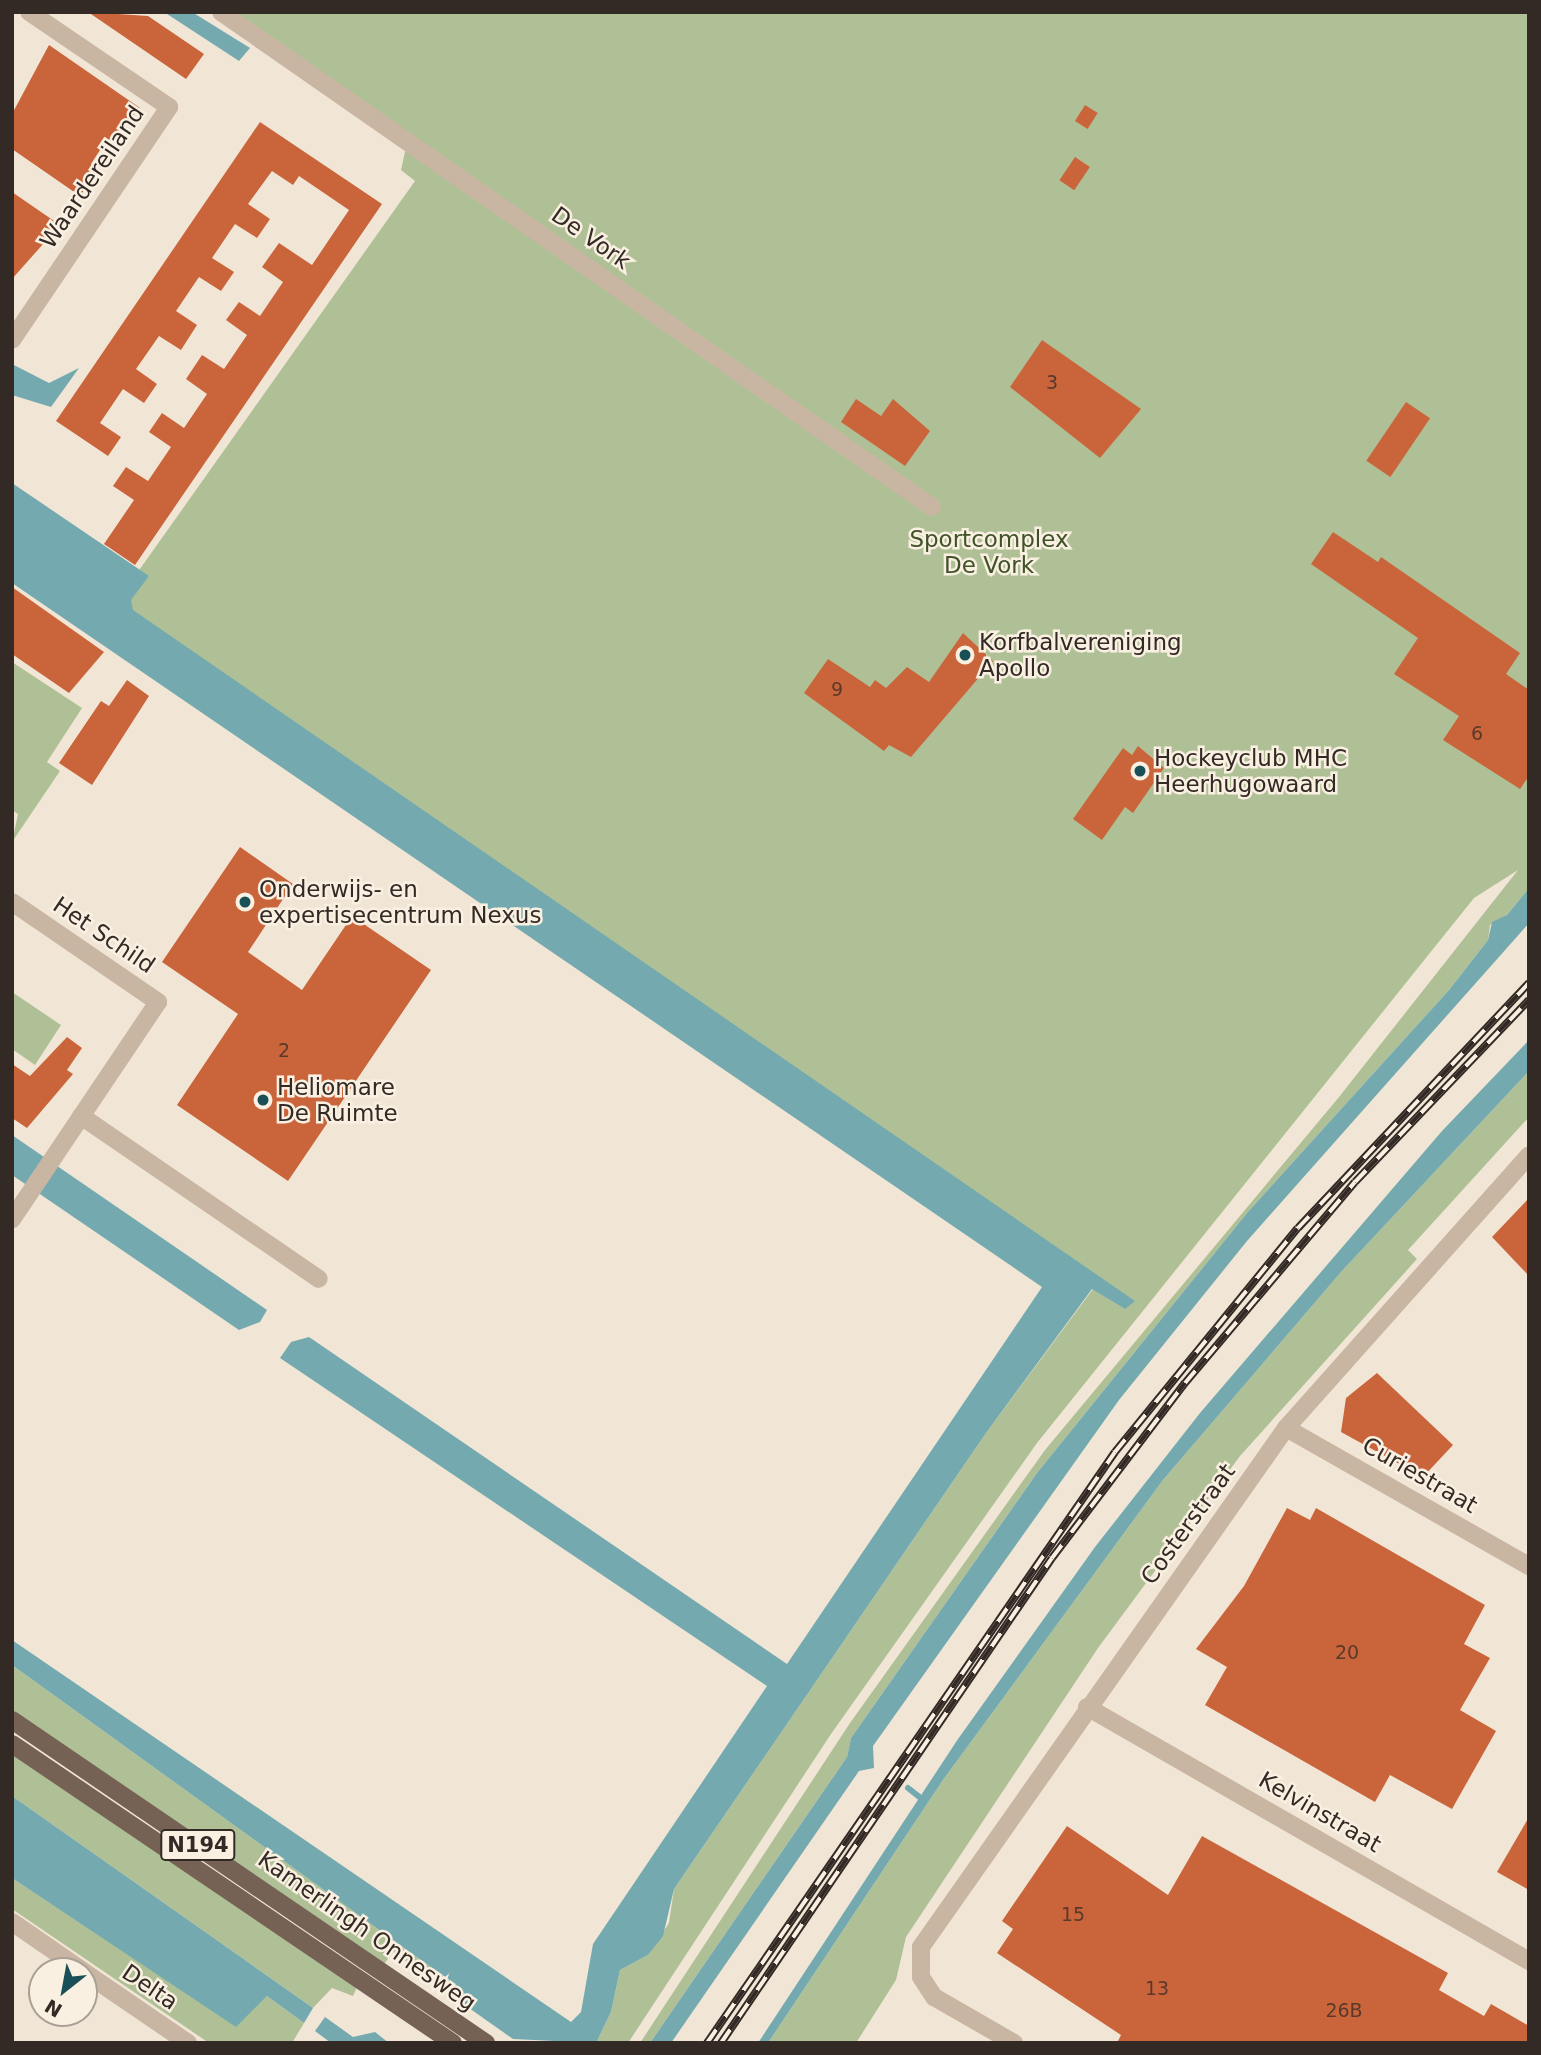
<!DOCTYPE html>
<style>
body{margin:0}
#map{position:relative;width:1541px;height:2055px;overflow:hidden;background:#f1e6d6;font-family:"DejaVu Sans",sans-serif}
div>[style]{position:absolute}
.green>*{inset:0;background:#b0c096}
.water>*{inset:0;background:#74aaaf}
.stream>*{height:6px;margin:-3px;padding:0 3px;transform-origin:3px;border-radius:3px;background:#74aaaf}
.building>*{inset:0;background:#ca653b;transform-origin:0 0}
.street>*{height:18px;margin:-9px;padding:0 9px;transform-origin:9px;border-radius:9px;background:#c9b6a2}
.primary>*{height:18px;margin:-9px;padding:0 9px;transform-origin:9px;border-radius:9px;background:#766255}
.rail>*{height:8px;margin-top:-4px;transform-origin:0;background:repeating-linear-gradient(90deg,#f9f0e2 0 16px,#342a25 0 32px);box-sizing:border-box;border-block:2px solid #342a25}
.dots>*{width:19px;height:19px;translate:-50% -50%;box-sizing:border-box;border:4px solid #f9f0e2;border-radius:50%}
span{translate:-50% -50%;white-space:nowrap;text-align:center;line-height:1.15;-webkit-text-stroke:5px #f9f0e2;paint-order:stroke}
.number-label{font-size:19px;color:#5a392a}
.number-label span{-webkit-text-stroke-width:0}
.shield-label span{padding:2px 5px;background:#f9f0e2;border:2px solid;border-radius:5px;-webkit-text-stroke-width:0}
.shield-label{font-size:21px;color:#342a25;font-weight:700}
.street-label{font-size:23px;color:#342a25}
.park-label{font-size:23px;color:#415228}
.poi-label{font-size:23px;color:#342a25}
.left{translate:0 -50%;text-align:left}
.frame{position:absolute;inset:0;border:14px solid #342a25;pointer-events:none}
.north{position:absolute;left:28px;top:1957px;width:70px;height:70px;box-sizing:border-box;background:#f9f0e2;border:2px solid #aaa196;border-radius:50%;rotate:211deg;font-size:19px;font-weight:700;line-height:28px;text-align:center;color:#342a25}
.north::after{content:'';display:block;margin:auto;width:24px;height:32px;background:#194f56;clip-path:polygon(50% 0,100% 100%,50% 72%,0 100%)}
</style>
<div id="map">
<div class="green">
<i style="clip-path:polygon(218px 12px,1529px 12px,1529px 888px,1507px 915px,1490px 925px,1488px 940px,1449px 990px,1247px 1213px,1037px 1473px,851px 1738px,847px 1757px,650px 2043px,640px 2043px,850px 1723px,1045px 1450px,1339px 1097px,1518px 870px,1474px 898px,1037px 1443px,831px 1734px,628px 2043px,596px 2043px,611px 2012px,620px 1970px,648px 1955px,669px 1923px,674px 1889px,986px 1433px,1093px 1289px,1125px 1309px,113px 607px,415px 181px,401px 170px,407px 143px)"></i>
<i style="clip-path:polygon(12px 662px,82px 708px,47px 762px,60px 771px,12px 842px,18px 814px,12px 810px)"></i>
<i style="clip-path:polygon(12px 992px,61px 1025px,35px 1065px,12px 1049px)"></i>
<i style="clip-path:polygon(1529px 1071px,1529px 1117px,1408px 1250px,1417px 1259px,1240px 1456px,1098px 1648px,906px 1937px,896px 1980px,856px 2043px,768px 2043px,943px 1780px,1163px 1480px,1341px 1272px)"></i>
<i style="clip-path:polygon(12px 1665px,457px 1986px,459px 2001px,393px 1952px,384px 1964px,12px 1712px)"></i>
<i style="clip-path:polygon(12px 1752px,357px 1987px,353px 1996px,332px 1988px,313px 2008px,12px 1796px)"></i>
<i style="clip-path:polygon(12px 1878px,236px 2026px,267px 1996px,304px 2023px,292px 2043px,209px 2043px,12px 1909px)"></i>
</div>
<div class="water">
<i style="clip-path:polygon(164px 12px,192px 12px,250px 48px,239px 61px)"></i>
<i style="clip-path:polygon(12px 364px,49px 383px,79px 368px,51px 407px,12px 395px)"></i>
<i style="clip-path:polygon(12px 483px,149px 576px,131px 600px,133px 610px,1135px 1301px,1125px 1309px,1092px 1289px,986px 1433px,674px 1889px,663px 1936px,648px 1955px,620px 1970px,611px 2012px,596px 2043px,513px 2039px,459px 2001px,457px 1986px,12px 1665px,12px 1640px,571px 2022px,581px 2012px,593px 1944px,767px 1686px,280px 1358px,291px 1342px,309px 1337px,787px 1664px,1042px 1287px,12px 583px)"></i>
<i style="clip-path:polygon(1529px 888px,1529px 923px,1247px 1241px,1119px 1400px,873px 1746px,874px 1768px,859px 1771px,671px 2043px,650px 2043px,847px 1757px,851px 1738px,1037px 1473px,1247px 1213px,1449px 990px,1488px 940px,1492px 922px,1507px 915px)"></i>
<i style="clip-path:polygon(1529px 1040px,1529px 1071px,1341px 1272px,1163px 1480px,943px 1780px,768px 2043px,758px 2043px,958px 1739px,1095px 1547px,1200px 1413px,1442px 1131px)"></i>
<i style="clip-path:polygon(12px 1135px,267px 1310px,260px 1322px,239px 1330px,12px 1175px)"></i>
<i style="clip-path:polygon(12px 1796px,313px 2008px,304px 2023px,267px 1996px,236px 2027px,12px 1878px)"></i>
<i style="clip-path:polygon(325px 2017px,353px 2037px,375px 2032px,389px 2043px,331px 2043px,315px 2031px)"></i>
</div>
<div class="stream">
<i style="left:908px;top:1788px;width:18px;rotate:38deg"></i>
</div>
<div class="building">
<i style="clip-path:polygon(88px 12px,148px 16px,204px 54px,186px 79px)"></i>
<i style="clip-path:polygon(49px 45px,140px 108px,100px 150px,91px 164px,99px 169px,80px 196px,12px 149px,12px 114px)"></i>
<i style="left:1085px;top:105px;width:15px;height:19px;rotate:32deg"></i>
<i style="clip-path:polygon(260px 122px,382px 204px,135px 565px,104px 544px,134px 500px,113px 486px,126px 467px,148px 481px,171px 447px,149px 432px,162px 413px,184px 428px,207px 394px,186px 379px,202px 355px,224px 369px,247px 335px,226px 320px,239px 302px,260px 316px,283px 282px,262px 267px,279px 243px,312px 265px,349px 210px,299px 176px,293px 185px,272px 171px,248px 204px,270px 219px,257px 238px,235px 224px,212px 258px,234px 272px,221px 291px,199px 277px,176px 311px,197px 325px,181px 350px,159px 336px,136px 369px,157px 384px,144px 403px,123px 389px,100px 423px,121px 437px,108px 456px,56px 421px)"></i>
<i style="left:1075px;top:157px;width:18px;height:28px;rotate:34deg"></i>
<i style="clip-path:polygon(12px 192px,60px 225px,12px 279px)"></i>
<i style="clip-path:polygon(1042px 340px,1141px 409px,1100px 458px,1010px 387px)"></i>
<i style="clip-path:polygon(856px 399px,881px 416px,893px 399px,930px 431px,905px 466px,841px 422px)"></i>
<i style="left:1406px;top:402px;width:29px;height:71px;rotate:34deg"></i>
<i style="clip-path:polygon(1333px 532px,1378px 562px,1381px 557px,1520px 653px,1506px 674px,1529px 690px,1529px 776px,1520px 789px,1443px 740px,1459px 716px,1394px 674px,1418px 638px,1311px 564px)"></i>
<i style="clip-path:polygon(12px 587px,104px 652px,69px 693px,12px 654px)"></i>
<i style="clip-path:polygon(963px 633px,993px 661px,911px 757px,889px 745px,884px 751px,804px 693px,828px 659px,870px 687px,875px 680px,886px 688px,907px 667px,929px 682px)"></i>
<i style="clip-path:polygon(127px 680px,149px 696px,92px 785px,59px 763px,101px 701px,109px 706px)"></i>
<i style="clip-path:polygon(1138px 746px,1164px 768px,1133px 813px,1125px 807px,1102px 840px,1073px 819px,1123px 748px,1132px 755px)"></i>
<i style="clip-path:polygon(240px 847px,293px 884px,248px 952px,302px 990px,352px 916px,431px 970px,288px 1181px,177px 1105px,238px 1014px,162px 962px)"></i>
<i style="clip-path:polygon(67px 1037px,82px 1048px,67px 1070px,73px 1074px,27px 1128px,12px 1118px,12px 1064px,30px 1076px)"></i>
<i style="clip-path:polygon(1529px 1198px,1529px 1276px,1492px 1237px)"></i>
<i style="clip-path:polygon(1377px 1373px,1453px 1445px,1423px 1477px,1341px 1432px,1346px 1398px)"></i>
<i style="clip-path:polygon(1287px 1508px,1310px 1520px,1316px 1508px,1485px 1605px,1464px 1644px,1490px 1658px,1460px 1710px,1496px 1731px,1452px 1809px,1390px 1775px,1375px 1802px,1205px 1705px,1227px 1667px,1196px 1649px,1244px 1586px)"></i>
<i style="clip-path:polygon(1529px 1817px,1529px 1890px,1497px 1872px)"></i>
<i style="clip-path:polygon(1067px 1826px,1168px 1895px,1202px 1836px,1448px 1973px,1439px 1990px,1484px 2016px,1491px 2004px,1529px 2026px,1529px 2043px,1117px 2043px,1121px 2035px,997px 1953px,1013px 1929px,1002px 1921px)"></i>
</div>
<div class="street">
<i style="left:221px;top:12px;width:866px;rotate:34.85deg"></i>
<i style="left:12px;top:340px;width:281px;rotate:-56deg"></i>
<i style="left:169px;top:107px;width:169px;rotate:-145.8deg"></i>
<i style="left:12px;top:902px;width:177px;rotate:34.4deg"></i>
<i style="left:158px;top:1002px;width:262px;rotate:123.9deg"></i>
<i style="left:81px;top:1116px;width:288px;rotate:34.4deg"></i>
<i style="left:1286px;top:1428px;width:279px;rotate:29.6deg"></i>
<i style="left:1087px;top:1707px;width:510px;rotate:29.88deg"></i>
<i style="left:12px;top:1922px;width:86px;rotate:34.6deg"></i>
<i style="left:84px;top:1972px;width:126px;rotate:34.3deg"></i>
<i style="left:1014px;top:2043px;width:92px;rotate:-150.1deg"></i>
<i style="left:934px;top:1997px;width:24px;rotate:-123deg"></i>
<i style="left:921px;top:1977px;width:30px;rotate:-90deg"></i>
<i style="left:921px;top:1947px;width:634px;rotate:-54.88deg"></i>
<i style="left:1286px;top:1428px;width:365px;rotate:-48.3deg"></i>
</div>
<div class="primary">
<i style="left:12px;top:1720px;width:574px;rotate:34.27deg"></i>
<i style="left:12px;top:1744px;width:533px;rotate:34.14deg"></i>
</div>
<div class="rail">
<i style="left:707px;top:2043px;width:718px;rotate:-55.38deg"></i>
<i style="left:1115px;top:1452px;width:289px;rotate:-50.8deg"></i>
<i style="left:1298px;top:1228px;width:337px;rotate:-46.7deg"></i>
<i style="left:721px;top:2043px;width:587px;rotate:-55.69deg"></i>
<i style="left:1052px;top:1558px;width:220px;rotate:-52.8deg"></i>
<i style="left:1185px;top:1383px;width:263px;rotate:-49.8deg"></i>
<i style="left:1355px;top:1182px;width:252px;rotate:-46.3deg"></i>
</div>
<div class="dots">
<i style="left:965px;top:655px;background:#194f56"></i>
<i style="left:1140px;top:771px;background:#194f56"></i>
<i style="left:245px;top:902px;background:#194f56"></i>
<i style="left:263px;top:1100px;background:#194f56"></i>
</div>
<div class="number-label">
<span style="left:1052px;top:383px">3</span>
<span style="left:837px;top:690px">9</span>
<span style="left:1477px;top:734px">6</span>
<span style="left:284px;top:1051px">2</span>
<span style="left:1347px;top:1653px">20</span>
<span style="left:1073px;top:1915px">15</span>
<span style="left:1157px;top:1989px">13</span>
<span style="left:1344px;top:2011px">26B</span>
</div>
<div class="shield-label">
<span style="left:198px;top:1845px">N194</span>
</div>
<div class="street-label">
<span style="left:92px;top:177px;rotate:-56deg">Waardereiland</span>
<span style="left:591px;top:238px;rotate:35deg">De Vork</span>
<span style="left:104px;top:935px;rotate:34deg">Het Schild</span>
<span style="left:1420px;top:1475px;rotate:30deg">Curiestraat</span>
<span style="left:1188px;top:1524px;rotate:-54deg">Costerstraat</span>
<span style="left:1320px;top:1812px;rotate:30deg">Kelvinstraat</span>
<span style="left:367px;top:1931px;rotate:35deg">Kamerlingh Onnesweg</span>
<span style="left:150px;top:1987px;rotate:34deg">Delta</span>
</div>
<div class="park-label">
<span style="left:989px;top:552px">Sportcomplex<br>De Vork</span>
</div>
<div class="poi-label">
<span class="left" style="left:979px;top:655px">Korfbalvereniging<br>Apollo</span>
<span class="left" style="left:1154px;top:771px">Hockeyclub MHC<br>Heerhugowaard</span>
<span class="left" style="left:259px;top:902px">Onderwijs- en<br>expertisecentrum Nexus</span>
<span class="left" style="left:277px;top:1100px">Heliomare<br>De Ruimte</span>
</div>
<div class="frame"></div>
<div class="north">N</div>
</div>
